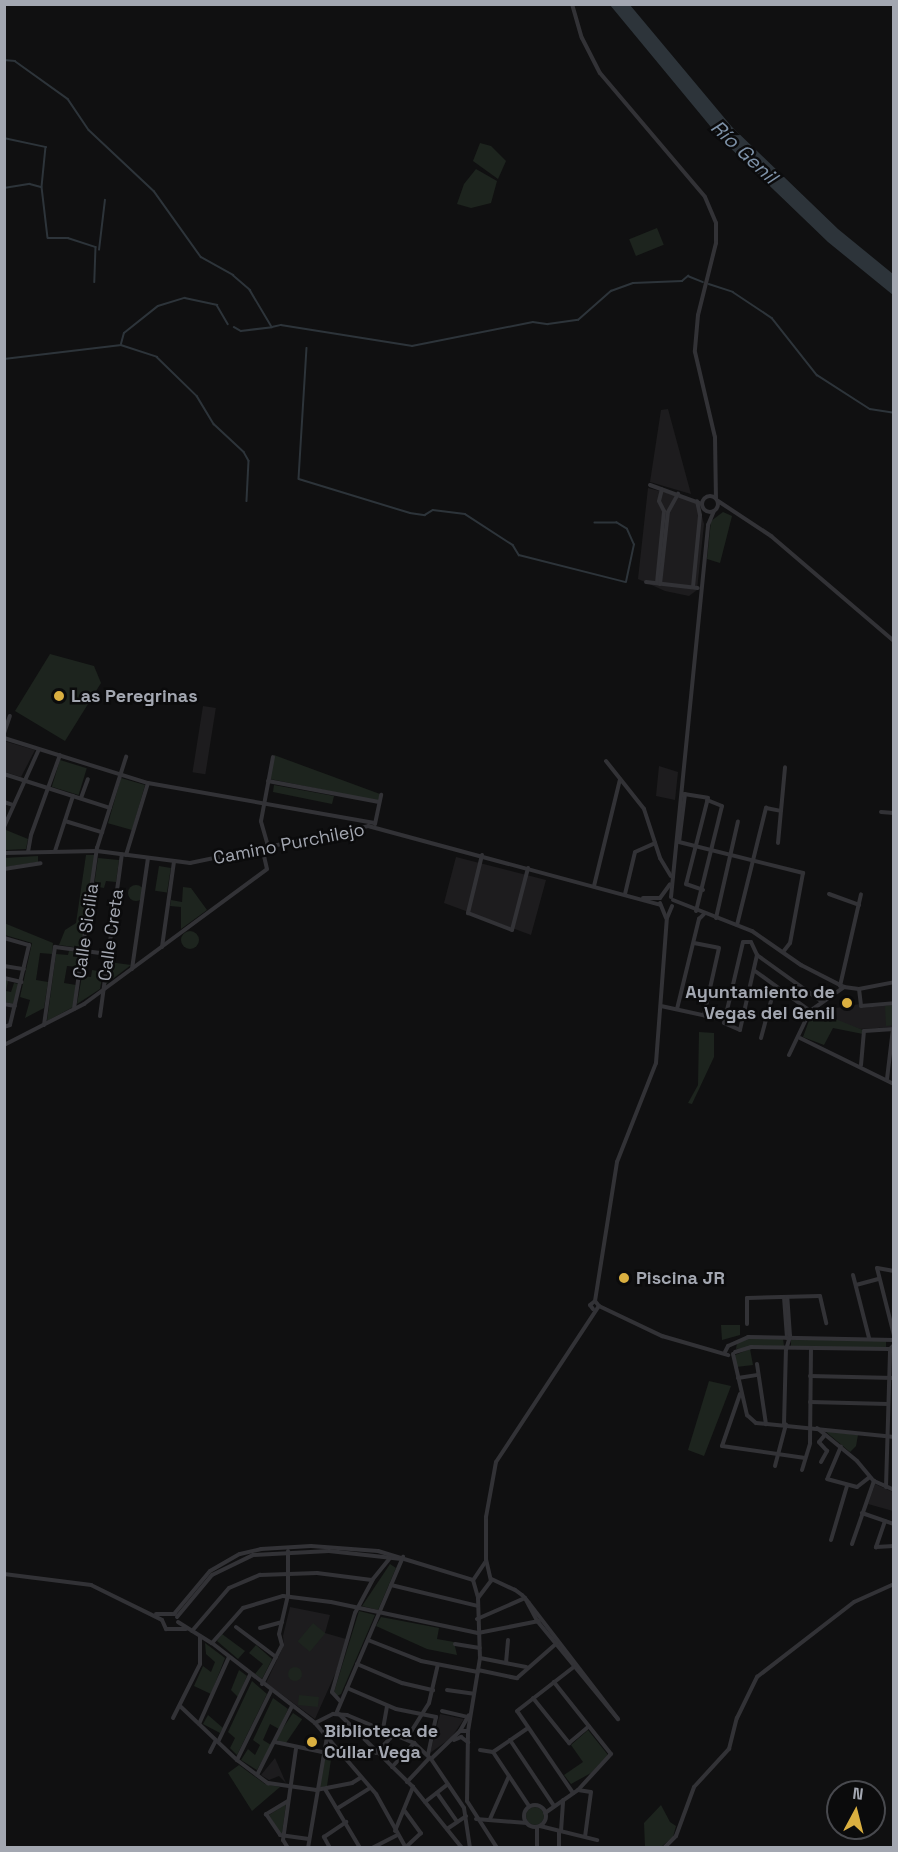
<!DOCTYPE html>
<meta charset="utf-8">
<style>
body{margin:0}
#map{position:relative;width:898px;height:1852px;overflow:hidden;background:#101011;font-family:"Space Grotesk",sans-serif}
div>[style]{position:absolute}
.built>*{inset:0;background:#1d1c1e;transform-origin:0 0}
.green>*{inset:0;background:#1d241e;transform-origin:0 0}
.round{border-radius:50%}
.water>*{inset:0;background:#2d343a}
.stream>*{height:1.5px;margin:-0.75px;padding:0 0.75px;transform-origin:0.75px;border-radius:0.75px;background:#2d343a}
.minor>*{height:4px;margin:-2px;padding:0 2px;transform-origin:2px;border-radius:2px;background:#323236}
.minor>.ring{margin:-2px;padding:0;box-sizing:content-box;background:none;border:4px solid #323236;border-radius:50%}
.dots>*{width:16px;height:16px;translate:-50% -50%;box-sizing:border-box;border:3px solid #0b0b0c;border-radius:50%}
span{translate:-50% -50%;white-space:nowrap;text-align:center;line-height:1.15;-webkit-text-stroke:5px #0b0b0c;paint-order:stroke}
.poi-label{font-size:18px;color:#a3a7b1;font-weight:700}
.left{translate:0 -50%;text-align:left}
.right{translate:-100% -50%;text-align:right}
.street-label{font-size:18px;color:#a3a7b1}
.water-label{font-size:20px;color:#7e92a8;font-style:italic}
.frame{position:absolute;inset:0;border:6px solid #a3a7b1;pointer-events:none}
.north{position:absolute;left:826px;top:1780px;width:60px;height:60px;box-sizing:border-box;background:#0b0b0c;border:2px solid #48494e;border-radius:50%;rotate:7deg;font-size:16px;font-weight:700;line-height:24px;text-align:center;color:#a3a7b1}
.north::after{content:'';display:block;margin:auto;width:21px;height:27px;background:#daaf40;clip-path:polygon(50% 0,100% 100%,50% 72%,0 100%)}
</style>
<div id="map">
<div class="built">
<i style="clip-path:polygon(668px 409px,691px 494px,650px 482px,661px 410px)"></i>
<i style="clip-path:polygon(648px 488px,695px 500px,699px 505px,704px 524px,697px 590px,689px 596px,665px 591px,638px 579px)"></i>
<i style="left:203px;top:706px;width:13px;height:67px;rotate:9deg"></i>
<i style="clip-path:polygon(4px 741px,35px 750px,21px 777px,5px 772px)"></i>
<i style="clip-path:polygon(659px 766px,678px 772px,675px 800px,656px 796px)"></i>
<i style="clip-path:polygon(456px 857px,546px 880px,531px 935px,444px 903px)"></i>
<i style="clip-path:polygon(860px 1004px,860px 1008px,893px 1005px,893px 1027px,860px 1029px,837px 1021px,836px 1008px)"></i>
<i style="clip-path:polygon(875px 1484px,893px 1492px,893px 1511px,868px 1504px)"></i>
<i style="clip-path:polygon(290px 1607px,330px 1615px,325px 1633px,346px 1639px,336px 1672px,315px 1719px,266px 1683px,284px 1645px,283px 1636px)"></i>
<i style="clip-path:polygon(440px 1714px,464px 1719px,451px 1738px,430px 1753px)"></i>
<i style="clip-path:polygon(275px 1758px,286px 1783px,279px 1776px,269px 1780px,261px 1775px)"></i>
</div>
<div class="green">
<i style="clip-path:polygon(480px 143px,491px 146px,506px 161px,498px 179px,473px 161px)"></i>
<i style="clip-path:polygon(476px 169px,497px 181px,491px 203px,471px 208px,457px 204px,464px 184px)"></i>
<i style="left:657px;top:228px;width:18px;height:30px;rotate:68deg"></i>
<i style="clip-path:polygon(723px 512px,732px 516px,720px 563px,707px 559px,711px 521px)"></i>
<i style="clip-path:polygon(50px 654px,94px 666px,101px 683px,65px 741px,15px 711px)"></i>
<i style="clip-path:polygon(274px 755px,380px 794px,378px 801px,270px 779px)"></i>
<i style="left:60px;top:760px;width:28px;height:28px;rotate:17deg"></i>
<i style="left:121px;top:778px;width:25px;height:47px;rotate:16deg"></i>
<i style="clip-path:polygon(274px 785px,334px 796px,332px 804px,273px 792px)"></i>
<i style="clip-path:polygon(6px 830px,28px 839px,26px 849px,5px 850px)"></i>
<i style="clip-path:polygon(86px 855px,95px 855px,81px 948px,59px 945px,65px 930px,76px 923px)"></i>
<i style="clip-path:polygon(38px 856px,38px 862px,5px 867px,4px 858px)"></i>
<i style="clip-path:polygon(98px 858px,119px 860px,116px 882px,106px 881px,104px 888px,94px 886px)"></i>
<i style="left:159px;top:866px;width:12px;height:25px;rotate:9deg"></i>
<i class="round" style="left:128px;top:885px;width:16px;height:16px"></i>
<i style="clip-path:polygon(183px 887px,191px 888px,207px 910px,181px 929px,181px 907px,170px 906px,171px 900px,182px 902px)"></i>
<i style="clip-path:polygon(4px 923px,53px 943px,52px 954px,40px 953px,36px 980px,48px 982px,44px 1008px,25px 1018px,30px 1000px,20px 997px,32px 943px,5px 935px)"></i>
<i class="round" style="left:181px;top:931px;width:18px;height:18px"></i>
<i style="clip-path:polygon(69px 951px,81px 952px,78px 967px,67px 966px,64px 983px,76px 985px,73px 1007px,47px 1021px,56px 954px,68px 955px)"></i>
<i style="clip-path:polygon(109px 962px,131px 965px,106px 984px)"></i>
<i style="clip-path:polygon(92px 970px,103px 972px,100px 989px,77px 1004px,82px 976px,91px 977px)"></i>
<i style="clip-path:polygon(5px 980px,8px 981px,6px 991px,11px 992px,14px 983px,19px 984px,14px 1004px,5px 1002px)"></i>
<i style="clip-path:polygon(893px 1005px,893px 1025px,886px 1026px,885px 1006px)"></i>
<i style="clip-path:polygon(813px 1010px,863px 1030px,863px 1034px,833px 1028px,824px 1045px,803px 1037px)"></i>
<i style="clip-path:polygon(699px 1032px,714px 1033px,714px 1057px,692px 1104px,688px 1103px,698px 1085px)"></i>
<i style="clip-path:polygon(721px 1325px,740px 1325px,740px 1335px,722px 1340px)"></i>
<i style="clip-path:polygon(749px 1338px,783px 1339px,784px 1346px,736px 1349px,737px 1343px)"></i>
<i style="clip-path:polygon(791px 1340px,792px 1339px,886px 1341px,886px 1348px,791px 1347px)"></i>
<i style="clip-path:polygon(750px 1349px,753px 1365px,736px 1367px,735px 1355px)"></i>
<i style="clip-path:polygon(709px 1381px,731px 1386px,704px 1456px,688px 1450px)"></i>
<i style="clip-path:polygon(825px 1431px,858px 1435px,856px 1446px,850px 1452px)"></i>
<i style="clip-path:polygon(390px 1564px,396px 1568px,378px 1610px,362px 1606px)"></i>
<i style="clip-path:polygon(359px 1611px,375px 1615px,341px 1694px,337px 1696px,334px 1692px)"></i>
<i style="clip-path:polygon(381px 1617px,439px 1628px,437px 1639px,454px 1642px,457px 1655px,427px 1649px,376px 1626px)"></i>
<i style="left:313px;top:1623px;width:16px;height:24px;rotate:40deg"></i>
<i style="clip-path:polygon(222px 1634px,245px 1651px,238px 1659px,217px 1641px)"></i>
<i style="clip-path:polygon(205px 1643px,225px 1658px,211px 1694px,194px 1686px,203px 1666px,211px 1672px,215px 1662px,206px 1654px)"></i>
<i style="clip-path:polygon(256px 1645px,272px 1659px,262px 1679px,255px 1674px,263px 1664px,249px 1653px)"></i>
<i class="round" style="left:288px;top:1667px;width:14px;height:14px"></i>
<i style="clip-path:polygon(239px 1670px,247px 1676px,238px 1697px,231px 1690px)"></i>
<i style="clip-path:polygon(252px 1681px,267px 1694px,237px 1755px,230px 1748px,235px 1738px,228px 1732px)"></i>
<i style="left:299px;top:1695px;width:20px;height:10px;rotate:6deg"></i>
<i style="clip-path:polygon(273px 1698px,288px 1709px,279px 1729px,270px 1724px,263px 1740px,271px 1745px,257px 1770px,241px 1760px,248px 1749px,255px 1755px,260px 1745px,253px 1740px)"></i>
<i style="left:293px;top:1713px;width:11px;height:31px;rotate:34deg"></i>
<i style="clip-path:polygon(208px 1715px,223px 1728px,220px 1733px,203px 1724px)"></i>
<i style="clip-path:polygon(588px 1730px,608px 1755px,591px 1773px,571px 1784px,564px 1775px,583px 1762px,571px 1745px)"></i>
<i style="clip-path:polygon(332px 1753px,327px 1786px,318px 1788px,322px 1754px)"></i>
<i style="clip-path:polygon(239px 1765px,265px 1784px,280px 1787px,252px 1811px,228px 1773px)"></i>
<i style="clip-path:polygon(286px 1804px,282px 1833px,280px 1833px,269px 1815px)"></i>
<i style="clip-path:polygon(661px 1805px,670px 1822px,676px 1826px,673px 1837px,661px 1847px,645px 1847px,644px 1823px)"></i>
<i class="round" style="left:526px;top:1807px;width:18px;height:18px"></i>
</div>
<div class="water">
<i style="clip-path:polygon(610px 5px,630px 5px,732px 127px,838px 229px,893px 274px,893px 295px,828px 242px,720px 138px)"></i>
</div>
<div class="stream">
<i style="left:4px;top:60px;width:11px;rotate:5deg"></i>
<i style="left:15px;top:61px;width:65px;rotate:35.6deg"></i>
<i style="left:68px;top:99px;width:37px;rotate:56deg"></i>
<i style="left:89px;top:130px;width:89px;rotate:43.2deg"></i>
<i style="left:154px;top:191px;width:81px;rotate:54.5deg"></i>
<i style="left:201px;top:257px;width:37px;rotate:29deg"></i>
<i style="left:233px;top:275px;width:23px;rotate:41deg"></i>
<i style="left:250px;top:290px;width:43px;rotate:59.3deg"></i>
<i style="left:272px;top:327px;width:9px;rotate:-13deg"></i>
<i style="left:281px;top:325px;width:133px;rotate:9.1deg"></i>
<i style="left:412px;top:346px;width:123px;rotate:-11.2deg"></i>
<i style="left:533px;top:322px;width:15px;rotate:8deg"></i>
<i style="left:548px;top:324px;width:30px;rotate:-8deg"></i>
<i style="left:578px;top:320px;width:44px;rotate:-41.3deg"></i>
<i style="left:611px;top:291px;width:23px;rotate:-20deg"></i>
<i style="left:633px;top:283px;width:49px;rotate:-2.3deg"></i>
<i style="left:682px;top:281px;width:8px;rotate:-40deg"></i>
<i style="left:688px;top:276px;width:16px;rotate:22deg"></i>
<i style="left:4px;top:138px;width:43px;rotate:12.1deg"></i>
<i style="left:46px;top:147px;width:40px;rotate:95.7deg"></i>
<i style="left:42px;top:187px;width:51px;rotate:83.3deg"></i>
<i style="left:48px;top:238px;width:20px"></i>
<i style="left:68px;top:238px;width:29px;rotate:18deg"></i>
<i style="left:96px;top:247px;width:35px;rotate:92deg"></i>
<i style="left:4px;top:188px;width:26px;rotate:-9deg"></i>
<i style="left:30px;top:184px;width:11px;rotate:15deg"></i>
<i style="left:99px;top:250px;width:50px;rotate:-83.2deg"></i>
<i style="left:709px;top:284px;width:25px;rotate:18deg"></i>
<i style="left:733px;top:292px;width:47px;rotate:33.7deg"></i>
<i style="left:772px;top:318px;width:73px;rotate:51.7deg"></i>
<i style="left:817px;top:375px;width:63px;rotate:32.7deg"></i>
<i style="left:870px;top:409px;width:24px;rotate:9deg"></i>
<i style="left:234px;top:327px;width:8px;rotate:30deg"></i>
<i style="left:241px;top:331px;width:31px;rotate:-7deg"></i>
<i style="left:121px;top:344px;width:11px;rotate:-75deg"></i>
<i style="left:124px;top:333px;width:43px;rotate:-38.5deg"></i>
<i style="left:158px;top:306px;width:28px;rotate:-17deg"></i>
<i style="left:185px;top:298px;width:33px;rotate:12deg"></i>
<i style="left:217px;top:305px;width:22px;rotate:60deg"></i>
<i style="left:307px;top:348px;width:131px;rotate:93.5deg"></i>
<i style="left:299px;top:479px;width:116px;rotate:17deg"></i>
<i style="left:410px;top:513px;width:15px;rotate:8deg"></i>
<i style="left:425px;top:515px;width:9px;rotate:-32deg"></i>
<i style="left:433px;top:510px;width:32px;rotate:7deg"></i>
<i style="left:465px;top:514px;width:57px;rotate:32.9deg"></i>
<i style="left:513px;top:545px;width:12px;rotate:59deg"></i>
<i style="left:519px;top:555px;width:110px;rotate:14.2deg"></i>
<i style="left:626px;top:582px;width:38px;rotate:-78deg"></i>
<i style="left:634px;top:545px;width:17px;rotate:-114deg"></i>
<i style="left:627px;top:529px;width:12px;rotate:-149deg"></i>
<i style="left:617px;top:523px;width:22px;rotate:180deg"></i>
<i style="left:4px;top:359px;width:118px;rotate:-6.8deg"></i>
<i style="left:121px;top:345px;width:38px;rotate:18deg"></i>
<i style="left:157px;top:357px;width:56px;rotate:44.3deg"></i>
<i style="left:197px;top:396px;width:33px;rotate:59deg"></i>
<i style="left:214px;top:424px;width:41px;rotate:43deg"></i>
<i style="left:244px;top:452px;width:10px;rotate:61deg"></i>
<i style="left:249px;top:461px;width:40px;rotate:92.9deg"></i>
</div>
<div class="minor">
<i style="left:572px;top:4px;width:35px;rotate:74deg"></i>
<i style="left:582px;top:38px;width:39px;rotate:63deg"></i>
<i style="left:600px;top:73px;width:162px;rotate:49.7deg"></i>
<i style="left:705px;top:197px;width:28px;rotate:67deg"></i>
<i style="left:716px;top:223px;width:20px;rotate:90deg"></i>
<i style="left:716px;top:243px;width:74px;rotate:104deg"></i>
<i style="left:698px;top:315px;width:37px;rotate:95deg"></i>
<i style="left:695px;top:352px;width:87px;rotate:76.8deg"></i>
<i style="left:715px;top:437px;width:61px;rotate:89.1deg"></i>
<i style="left:650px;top:485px;width:55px;rotate:20.1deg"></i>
<i class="ring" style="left:702px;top:496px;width:12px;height:12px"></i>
<i style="left:718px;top:501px;width:64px;rotate:33.4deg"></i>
<i style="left:771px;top:536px;width:162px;rotate:40.5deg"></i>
<i style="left:646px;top:582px;width:52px;rotate:6.6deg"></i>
<i style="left:657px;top:583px;width:72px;rotate:-84.4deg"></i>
<i style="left:664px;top:511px;width:11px;rotate:-117deg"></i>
<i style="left:659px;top:501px;width:12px;rotate:-76deg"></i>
<i style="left:660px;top:584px;width:72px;rotate:-83.7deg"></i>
<i style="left:668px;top:512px;width:21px;rotate:-61deg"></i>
<i style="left:693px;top:587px;width:72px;rotate:-84.4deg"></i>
<i style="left:700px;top:515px;width:14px;rotate:-102deg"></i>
<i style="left:4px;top:733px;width:18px;rotate:-71deg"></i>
<i style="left:4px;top:738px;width:151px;rotate:17.4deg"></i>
<i style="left:148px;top:783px;width:230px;rotate:10deg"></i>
<i style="left:606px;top:761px;width:61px;rotate:51.6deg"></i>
<i style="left:644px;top:809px;width:52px;rotate:71.9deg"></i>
<i style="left:660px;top:858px;width:21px;rotate:59deg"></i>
<i style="left:4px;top:774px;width:111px;rotate:17.8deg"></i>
<i style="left:268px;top:781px;width:113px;rotate:10.7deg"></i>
<i style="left:684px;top:794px;width:24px;rotate:9deg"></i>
<i style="left:708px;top:798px;width:89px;rotate:104.3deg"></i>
<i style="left:686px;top:884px;width:18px;rotate:19deg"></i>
<i style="left:685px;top:794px;width:48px;rotate:97.1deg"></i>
<i style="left:679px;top:842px;width:128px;rotate:14deg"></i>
<i style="left:803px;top:873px;width:71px;rotate:100.5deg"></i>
<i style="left:790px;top:943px;width:11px;rotate:128deg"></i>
<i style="left:81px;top:798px;width:20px;rotate:-70deg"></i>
<i style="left:4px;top:802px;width:9px;rotate:18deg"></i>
<i style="left:881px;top:812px;width:13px;rotate:4deg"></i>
<i style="left:65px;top:821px;width:39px;rotate:17deg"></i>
<i style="left:375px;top:824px;width:30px;rotate:-78deg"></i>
<i style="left:4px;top:827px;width:85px;rotate:-65.8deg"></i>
<i style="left:778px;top:843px;width:76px;rotate:-84.7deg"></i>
<i style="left:268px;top:846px;width:26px;rotate:-106deg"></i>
<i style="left:261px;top:821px;width:65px;rotate:-79.4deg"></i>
<i style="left:55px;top:851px;width:58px;rotate:-71.9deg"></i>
<i style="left:28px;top:852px;width:17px;rotate:-80deg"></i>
<i style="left:31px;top:835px;width:85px;rotate:-70.1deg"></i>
<i style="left:4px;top:853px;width:93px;rotate:-1.2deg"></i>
<i style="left:97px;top:851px;width:94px;rotate:7.4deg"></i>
<i style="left:190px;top:863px;width:182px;rotate:-11.7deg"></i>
<i style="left:368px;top:826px;width:302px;rotate:15.1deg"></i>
<i style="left:126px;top:855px;width:75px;rotate:-73deg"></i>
<i style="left:482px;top:855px;width:60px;rotate:103.6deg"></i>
<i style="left:468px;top:913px;width:47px;rotate:21.1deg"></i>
<i style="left:512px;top:930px;width:64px;rotate:-75.5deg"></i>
<i style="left:4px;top:869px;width:37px;rotate:-9deg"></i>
<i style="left:594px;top:886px;width:110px;rotate:-76.3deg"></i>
<i style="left:625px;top:894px;width:43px;rotate:-76.6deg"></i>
<i style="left:635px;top:852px;width:22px;rotate:-24deg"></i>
<i style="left:829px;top:894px;width:32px;rotate:20deg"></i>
<i style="left:671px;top:897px;width:374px;rotate:-84.3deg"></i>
<i style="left:708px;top:525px;width:15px;rotate:-67deg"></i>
<i style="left:643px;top:898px;width:17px"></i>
<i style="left:660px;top:898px;width:17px;rotate:-54deg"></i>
<i style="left:673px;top:900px;width:85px;rotate:21.4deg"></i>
<i style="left:752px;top:931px;width:60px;rotate:34.8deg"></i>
<i style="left:801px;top:965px;width:48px;rotate:27.1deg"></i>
<i style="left:844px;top:987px;width:15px;rotate:8deg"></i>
<i style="left:859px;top:989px;width:36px;rotate:-11deg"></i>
<i style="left:660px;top:903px;width:16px;rotate:68deg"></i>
<i style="left:696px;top:911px;width:108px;rotate:-76.1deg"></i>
<i style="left:722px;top:806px;width:16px;rotate:-158deg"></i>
<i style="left:716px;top:918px;width:99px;rotate:-77.2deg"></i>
<i style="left:737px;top:925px;width:121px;rotate:-76.1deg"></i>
<i style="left:766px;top:808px;width:15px;rotate:11deg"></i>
<i style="left:4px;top:938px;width:26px;rotate:16deg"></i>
<i style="left:29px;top:945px;width:82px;rotate:103.4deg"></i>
<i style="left:10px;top:1025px;width:6px;rotate:162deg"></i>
<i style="left:743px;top:942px;width:8px"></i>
<i style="left:751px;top:942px;width:14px;rotate:65deg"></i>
<i style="left:757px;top:955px;width:77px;rotate:102.8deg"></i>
<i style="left:740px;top:1030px;width:17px;rotate:-156deg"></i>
<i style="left:724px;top:1023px;width:83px;rotate:-76.8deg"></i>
<i style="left:694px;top:943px;width:25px;rotate:11deg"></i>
<i style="left:719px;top:948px;width:69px;rotate:102.6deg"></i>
<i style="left:162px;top:947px;width:86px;rotate:-82deg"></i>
<i style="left:757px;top:955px;width:79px;rotate:35.7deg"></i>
<i style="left:4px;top:966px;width:20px;rotate:9deg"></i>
<i style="left:132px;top:969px;width:112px;rotate:-81.8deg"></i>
<i style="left:755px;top:971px;width:68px;rotate:36deg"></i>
<i style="left:4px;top:978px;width:18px;rotate:13deg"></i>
<i style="left:840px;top:986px;width:94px;rotate:-77.1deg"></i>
<i style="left:859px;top:989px;width:17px;rotate:83deg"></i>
<i style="left:861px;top:1006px;width:33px;rotate:-5deg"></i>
<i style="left:4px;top:1004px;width:11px;rotate:10deg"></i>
<i style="left:661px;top:1006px;width:56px;rotate:12.3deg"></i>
<i style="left:74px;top:1009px;width:163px;rotate:-81.9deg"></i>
<i style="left:97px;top:848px;width:96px;rotate:-72.3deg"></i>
<i style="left:677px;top:1009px;width:93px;rotate:-76.3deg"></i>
<i style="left:699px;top:919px;width:7px;rotate:-45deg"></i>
<i style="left:100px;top:1016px;width:163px;rotate:-82.3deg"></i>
<i style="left:44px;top:1025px;width:79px;rotate:-82deg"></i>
<i style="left:55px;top:947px;width:53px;rotate:7.5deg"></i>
<i style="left:761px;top:1038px;width:54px;rotate:-74.9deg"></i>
<i style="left:800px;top:1038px;width:105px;rotate:26.1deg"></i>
<i style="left:4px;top:1045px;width:90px;rotate:-27.1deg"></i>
<i style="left:84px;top:1004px;width:227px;rotate:-36.4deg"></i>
<i style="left:267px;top:869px;width:22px;rotate:-103deg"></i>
<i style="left:789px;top:1055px;width:49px;rotate:-64.5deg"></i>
<i style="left:810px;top:1011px;width:42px;rotate:-35.2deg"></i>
<i style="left:861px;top:1065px;width:34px;rotate:-85deg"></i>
<i style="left:864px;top:1031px;width:30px;rotate:-4deg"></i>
<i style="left:887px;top:1079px;width:50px;rotate:-83.2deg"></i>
<i style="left:894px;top:1271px;width:17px;rotate:-170deg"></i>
<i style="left:877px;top:1268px;width:69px;rotate:75.8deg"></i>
<i style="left:853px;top:1275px;width:65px;rotate:75.7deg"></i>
<i style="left:856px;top:1285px;width:24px;rotate:-15deg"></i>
<i style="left:784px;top:1297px;width:41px;rotate:85.8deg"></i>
<i style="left:599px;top:1306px;width:6px;rotate:-129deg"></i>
<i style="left:595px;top:1301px;width:141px;rotate:-81deg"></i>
<i style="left:617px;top:1162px;width:106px;rotate:-68.5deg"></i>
<i style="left:656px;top:1063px;width:145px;rotate:-85.7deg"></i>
<i style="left:667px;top:918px;width:13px;rotate:-67deg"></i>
<i style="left:599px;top:1306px;width:70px;rotate:25.5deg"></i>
<i style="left:662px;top:1336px;width:69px;rotate:16.1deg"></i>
<i style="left:593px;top:1309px;width:5px;rotate:-127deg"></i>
<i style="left:590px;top:1305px;width:6px;rotate:-39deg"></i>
<i style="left:747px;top:1324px;width:26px;rotate:-90deg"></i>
<i style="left:747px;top:1298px;width:73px;rotate:-1.6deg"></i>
<i style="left:820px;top:1296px;width:28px;rotate:77deg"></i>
<i style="left:890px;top:1349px;width:6px;rotate:-45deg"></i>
<i style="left:725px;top:1352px;width:7px;rotate:-63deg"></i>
<i style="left:728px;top:1346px;width:22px;rotate:-24deg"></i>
<i style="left:748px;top:1337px;width:146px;rotate:1.2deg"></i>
<i style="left:735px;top:1352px;width:17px;rotate:-17deg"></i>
<i style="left:751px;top:1347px;width:139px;rotate:0.8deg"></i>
<i style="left:733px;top:1354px;width:63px;rotate:77.1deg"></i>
<i style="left:747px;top:1415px;width:12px;rotate:42deg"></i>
<i style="left:756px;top:1423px;width:139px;rotate:5.8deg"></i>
<i style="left:757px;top:1364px;width:61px;rotate:81.5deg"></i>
<i style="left:810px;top:1376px;width:84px;rotate:1.4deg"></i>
<i style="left:738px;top:1378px;width:20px;rotate:-9deg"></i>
<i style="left:740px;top:1394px;width:55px;rotate:109.1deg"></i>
<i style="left:722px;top:1446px;width:84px;rotate:8.2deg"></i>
<i style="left:810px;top:1402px;width:78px;rotate:1.5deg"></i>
<i style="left:784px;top:1424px;width:74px;rotate:-88.5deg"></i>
<i style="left:786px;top:1350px;width:15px;rotate:-74deg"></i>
<i style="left:790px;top:1336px;width:39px;rotate:-94deg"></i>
<i style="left:817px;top:1428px;width:52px;rotate:39.5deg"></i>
<i style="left:857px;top:1461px;width:26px;rotate:50deg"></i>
<i style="left:874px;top:1481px;width:22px;rotate:24deg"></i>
<i style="left:821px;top:1462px;width:13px;rotate:-61deg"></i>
<i style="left:827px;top:1451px;width:12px;rotate:-132deg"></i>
<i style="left:819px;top:1442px;width:8px;rotate:-50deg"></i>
<i style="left:775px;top:1466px;width:43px;rotate:-75.3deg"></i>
<i style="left:802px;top:1470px;width:28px;rotate:-73deg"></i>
<i style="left:810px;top:1443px;width:95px;rotate:-89.4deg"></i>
<i style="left:828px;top:1477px;width:33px;rotate:-67deg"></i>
<i style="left:827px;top:1479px;width:31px;rotate:15deg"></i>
<i style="left:857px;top:1487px;width:16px;rotate:-38deg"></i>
<i style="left:886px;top:1487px;width:138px;rotate:-88.3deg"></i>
<i style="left:862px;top:1513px;width:34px;rotate:19deg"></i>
<i style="left:885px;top:1521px;width:28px;rotate:109deg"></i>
<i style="left:876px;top:1547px;width:18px;rotate:-3deg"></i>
<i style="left:831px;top:1540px;width:56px;rotate:-73.5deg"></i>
<i style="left:852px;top:1544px;width:67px;rotate:-70.8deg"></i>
<i style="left:486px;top:1561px;width:23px;rotate:124deg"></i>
<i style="left:473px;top:1580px;width:19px;rotate:74deg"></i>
<i style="left:478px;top:1598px;width:60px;rotate:88.1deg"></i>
<i style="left:480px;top:1658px;width:74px;rotate:99.3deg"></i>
<i style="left:468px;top:1731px;width:70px;rotate:90.8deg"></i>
<i style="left:467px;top:1801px;width:56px;rotate:57.4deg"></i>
<i style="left:4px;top:1574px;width:88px;rotate:7.2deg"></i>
<i style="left:91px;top:1585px;width:79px;rotate:26.2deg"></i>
<i style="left:391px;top:1585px;width:89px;rotate:13.6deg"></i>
<i style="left:478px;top:1598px;width:21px;rotate:-53deg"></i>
<i style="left:491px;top:1581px;width:22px;rotate:-103deg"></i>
<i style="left:486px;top:1560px;width:43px;rotate:-90deg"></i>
<i style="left:486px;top:1517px;width:56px;rotate:-79.7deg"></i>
<i style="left:496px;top:1462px;width:187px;rotate:-56.6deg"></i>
<i style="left:156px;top:1614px;width:19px"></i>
<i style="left:174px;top:1614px;width:56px;rotate:-50.1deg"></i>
<i style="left:210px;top:1571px;width:34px;rotate:-30deg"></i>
<i style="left:240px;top:1554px;width:22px;rotate:-13deg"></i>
<i style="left:261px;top:1549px;width:50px;rotate:-3.4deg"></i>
<i style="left:311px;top:1546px;width:67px;rotate:4.3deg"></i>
<i style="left:378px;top:1551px;width:99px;rotate:17deg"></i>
<i style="left:177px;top:1617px;width:55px;rotate:-50.2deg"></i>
<i style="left:212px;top:1575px;width:46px;rotate:-26deg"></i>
<i style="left:253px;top:1555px;width:76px;rotate:-3deg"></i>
<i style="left:329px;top:1551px;width:73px;rotate:6.3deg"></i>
<i style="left:477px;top:1619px;width:52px;rotate:-23.6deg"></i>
<i style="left:525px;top:1598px;width:27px;rotate:62deg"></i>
<i style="left:538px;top:1622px;width:126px;rotate:50.5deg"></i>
<i style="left:618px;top:1719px;width:146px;rotate:-127.5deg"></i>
<i style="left:529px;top:1603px;width:6px;rotate:-129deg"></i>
<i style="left:525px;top:1598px;width:4px;rotate:-135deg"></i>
<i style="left:522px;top:1595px;width:9px;rotate:-144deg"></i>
<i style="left:515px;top:1590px;width:26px;rotate:-155deg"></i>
<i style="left:162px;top:1620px;width:10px;rotate:66deg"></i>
<i style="left:166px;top:1629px;width:20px"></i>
<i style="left:178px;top:1622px;width:40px;rotate:32deg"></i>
<i style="left:212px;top:1643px;width:130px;rotate:37.8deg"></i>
<i style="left:315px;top:1723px;width:94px;rotate:49.3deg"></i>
<i style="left:376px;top:1794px;width:62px;rotate:60.9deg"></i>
<i style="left:236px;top:1627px;width:50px;rotate:36.9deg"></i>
<i style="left:260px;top:1628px;width:23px;rotate:-15deg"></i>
<i style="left:192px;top:1631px;width:57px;rotate:-49.3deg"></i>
<i style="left:229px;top:1588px;width:34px;rotate:-23deg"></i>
<i style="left:260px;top:1575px;width:57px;rotate:-2deg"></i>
<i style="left:317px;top:1573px;width:55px;rotate:7.3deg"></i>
<i style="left:368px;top:1640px;width:57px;rotate:21.6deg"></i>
<i style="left:421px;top:1661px;width:58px;rotate:10.9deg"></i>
<i style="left:212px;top:1643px;width:47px;rotate:-48.5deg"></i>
<i style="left:243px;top:1608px;width:42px;rotate:-16.7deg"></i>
<i style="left:283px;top:1596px;width:48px;rotate:7.1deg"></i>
<i style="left:331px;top:1602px;width:150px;rotate:11.9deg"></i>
<i style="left:478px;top:1633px;width:62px;rotate:-11.1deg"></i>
<i style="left:455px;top:1644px;width:25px;rotate:9deg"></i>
<i style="left:480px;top:1658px;width:47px;rotate:11.1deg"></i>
<i style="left:506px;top:1663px;width:23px;rotate:-85deg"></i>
<i style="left:357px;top:1664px;width:49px;rotate:22.9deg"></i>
<i style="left:402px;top:1683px;width:32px;rotate:13deg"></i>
<i style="left:478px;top:1670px;width:40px;rotate:12deg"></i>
<i style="left:517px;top:1678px;width:53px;rotate:-41.2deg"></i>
<i style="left:262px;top:1684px;width:44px;rotate:-62.9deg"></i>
<i style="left:282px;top:1645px;width:11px;rotate:-105deg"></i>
<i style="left:279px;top:1634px;width:39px;rotate:-77deg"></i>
<i style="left:288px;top:1596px;width:45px;rotate:-90deg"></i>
<i style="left:347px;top:1688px;width:53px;rotate:23.2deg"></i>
<i style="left:396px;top:1709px;width:41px;rotate:11.3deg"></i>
<i style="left:436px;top:1717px;width:39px;rotate:102deg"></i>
<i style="left:447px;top:1690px;width:27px;rotate:8deg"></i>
<i style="left:533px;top:1698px;width:58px;rotate:51.3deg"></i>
<i style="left:569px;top:1743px;width:26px;rotate:-40deg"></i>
<i style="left:340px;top:1701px;width:12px;rotate:-132deg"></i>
<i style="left:332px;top:1692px;width:82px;rotate:-73.8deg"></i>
<i style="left:355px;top:1613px;width:38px;rotate:-62deg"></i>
<i style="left:373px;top:1579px;width:27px;rotate:-51deg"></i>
<i style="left:180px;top:1706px;width:79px;rotate:43.5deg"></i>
<i style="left:237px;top:1760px;width:39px;rotate:37deg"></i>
<i style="left:268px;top:1783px;width:49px;rotate:8.3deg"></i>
<i style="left:316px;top:1790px;width:37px;rotate:-11deg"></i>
<i style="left:352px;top:1783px;width:9px;rotate:-32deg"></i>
<i style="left:442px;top:1711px;width:26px;rotate:13deg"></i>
<i style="left:336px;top:1714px;width:171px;rotate:-66.9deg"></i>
<i style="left:339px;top:1714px;width:104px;rotate:44.6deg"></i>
<i style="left:413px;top:1787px;width:78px;rotate:51.2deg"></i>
<i style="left:173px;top:1718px;width:60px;rotate:-63.4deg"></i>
<i style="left:200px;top:1664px;width:27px;rotate:-90deg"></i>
<i style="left:315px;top:1723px;width:20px;rotate:-27deg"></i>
<i style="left:333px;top:1714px;width:14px;rotate:4deg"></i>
<i style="left:347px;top:1715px;width:73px;rotate:22.7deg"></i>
<i style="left:414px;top:1743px;width:23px;rotate:43deg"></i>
<i style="left:431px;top:1759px;width:59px;rotate:56deg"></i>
<i style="left:464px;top:1808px;width:40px;rotate:81.5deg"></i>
<i style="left:199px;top:1724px;width:73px;rotate:-65.9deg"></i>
<i style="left:383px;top:1729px;width:23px;rotate:-80deg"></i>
<i style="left:460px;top:1731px;width:18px;rotate:-61deg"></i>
<i style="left:407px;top:1738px;width:41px;rotate:-57.8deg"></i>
<i style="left:429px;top:1703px;width:39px;rotate:-77deg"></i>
<i style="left:454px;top:1740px;width:8px;rotate:-23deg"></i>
<i style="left:461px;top:1737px;width:9px;rotate:36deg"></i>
<i style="left:510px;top:1740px;width:79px;rotate:56.3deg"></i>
<i style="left:218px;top:1742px;width:74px;rotate:-64.5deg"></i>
<i style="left:275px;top:1742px;width:53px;rotate:11.9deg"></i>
<i style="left:327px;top:1753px;width:10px;rotate:-29deg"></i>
<i style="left:480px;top:1750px;width:13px;rotate:9deg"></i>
<i style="left:493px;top:1752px;width:42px;rotate:-34.4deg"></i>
<i style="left:210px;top:1752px;width:13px;rotate:-63deg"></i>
<i style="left:493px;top:1752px;width:65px;rotate:56.3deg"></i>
<i style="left:376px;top:1753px;width:28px;rotate:-46deg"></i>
<i style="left:431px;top:1759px;width:40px;rotate:-44deg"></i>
<i style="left:460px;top:1731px;width:8px"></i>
<i style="left:237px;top:1760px;width:77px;rotate:-63.8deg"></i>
<i style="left:392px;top:1767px;width:33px;rotate:-47deg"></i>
<i style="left:257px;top:1775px;width:77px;rotate:-63.1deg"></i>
<i style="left:407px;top:1782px;width:33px;rotate:-47deg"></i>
<i style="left:325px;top:1789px;width:69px;rotate:59.3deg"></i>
<i style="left:578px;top:1790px;width:13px;rotate:9deg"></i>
<i style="left:591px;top:1792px;width:45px;rotate:97.6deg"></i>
<i style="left:437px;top:1793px;width:35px;rotate:55deg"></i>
<i style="left:573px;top:1793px;width:99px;rotate:-124.3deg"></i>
<i style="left:517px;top:1711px;width:73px;rotate:-37.8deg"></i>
<i style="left:288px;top:1801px;width:26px;rotate:149deg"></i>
<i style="left:266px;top:1814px;width:25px;rotate:56deg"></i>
<i style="left:280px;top:1835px;width:29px;rotate:8deg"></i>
<i style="left:425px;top:1802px;width:29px;rotate:-38deg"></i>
<i class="ring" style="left:524px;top:1805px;width:18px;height:18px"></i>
<i style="left:338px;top:1808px;width:38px;rotate:-32deg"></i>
<i style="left:404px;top:1810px;width:29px;rotate:54deg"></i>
<i style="left:421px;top:1833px;width:21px;rotate:137deg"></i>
<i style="left:545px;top:1813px;width:40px;rotate:-34.9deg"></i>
<i style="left:578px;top:1790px;width:49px;rotate:-47.5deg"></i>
<i style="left:611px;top:1754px;width:92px;rotate:-128.4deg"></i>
<i style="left:476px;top:1819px;width:51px;rotate:4.5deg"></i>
<i style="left:490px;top:1819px;width:47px;rotate:-66.2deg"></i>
<i style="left:540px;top:1826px;width:59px;rotate:13.8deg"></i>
<i style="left:537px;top:1827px;width:21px;rotate:90deg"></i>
<i style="left:447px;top:1829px;width:23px;rotate:-34deg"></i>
<i style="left:395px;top:1831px;width:48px;rotate:-67.8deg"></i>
<i style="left:559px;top:1831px;width:17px;rotate:90deg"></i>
<i style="left:561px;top:1831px;width:31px;rotate:-86deg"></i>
<i style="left:288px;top:1848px;width:9px;rotate:-122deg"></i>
<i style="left:283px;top:1840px;width:92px;rotate:-81.9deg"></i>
<i style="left:308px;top:1848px;width:113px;rotate:-80.3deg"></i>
<i style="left:330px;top:1848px;width:13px;rotate:-119deg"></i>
<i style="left:324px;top:1837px;width:27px;rotate:-34deg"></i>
<i style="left:372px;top:1848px;width:28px;rotate:-27deg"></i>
<i style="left:664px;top:1848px;width:17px;rotate:-45deg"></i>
<i style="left:676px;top:1836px;width:52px;rotate:-69.8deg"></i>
<i style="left:694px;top:1787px;width:52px;rotate:-47.4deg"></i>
<i style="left:729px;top:1749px;width:32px;rotate:-76deg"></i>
<i style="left:737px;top:1718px;width:46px;rotate:-64deg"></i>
<i style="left:757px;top:1677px;width:123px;rotate:-37.7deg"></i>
<i style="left:854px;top:1602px;width:44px;rotate:-24.2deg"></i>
</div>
<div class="dots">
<i style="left:59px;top:696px;background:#daaf40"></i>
<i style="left:847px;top:1003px;background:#daaf40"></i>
<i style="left:624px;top:1278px;background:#daaf40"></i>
<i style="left:312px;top:1742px;background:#daaf40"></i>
</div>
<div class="poi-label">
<span class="left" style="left:71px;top:696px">Las Peregrinas</span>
<span class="right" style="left:835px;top:1003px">Ayuntamiento de<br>Vegas del Genil</span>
<span class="left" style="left:636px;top:1278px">Piscina JR</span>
<span class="left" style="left:324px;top:1742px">Biblioteca de<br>Cúllar Vega</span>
</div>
<div class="street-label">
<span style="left:289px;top:844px;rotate:-11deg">Camino Purchilejo</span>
<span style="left:86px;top:931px;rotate:-82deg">Calle Sicilia</span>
<span style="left:111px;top:935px;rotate:-82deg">Calle Creta</span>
</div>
<div class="water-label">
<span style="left:744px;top:152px;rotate:43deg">Río Genil</span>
</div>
<div class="frame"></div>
<div class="north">N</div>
</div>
